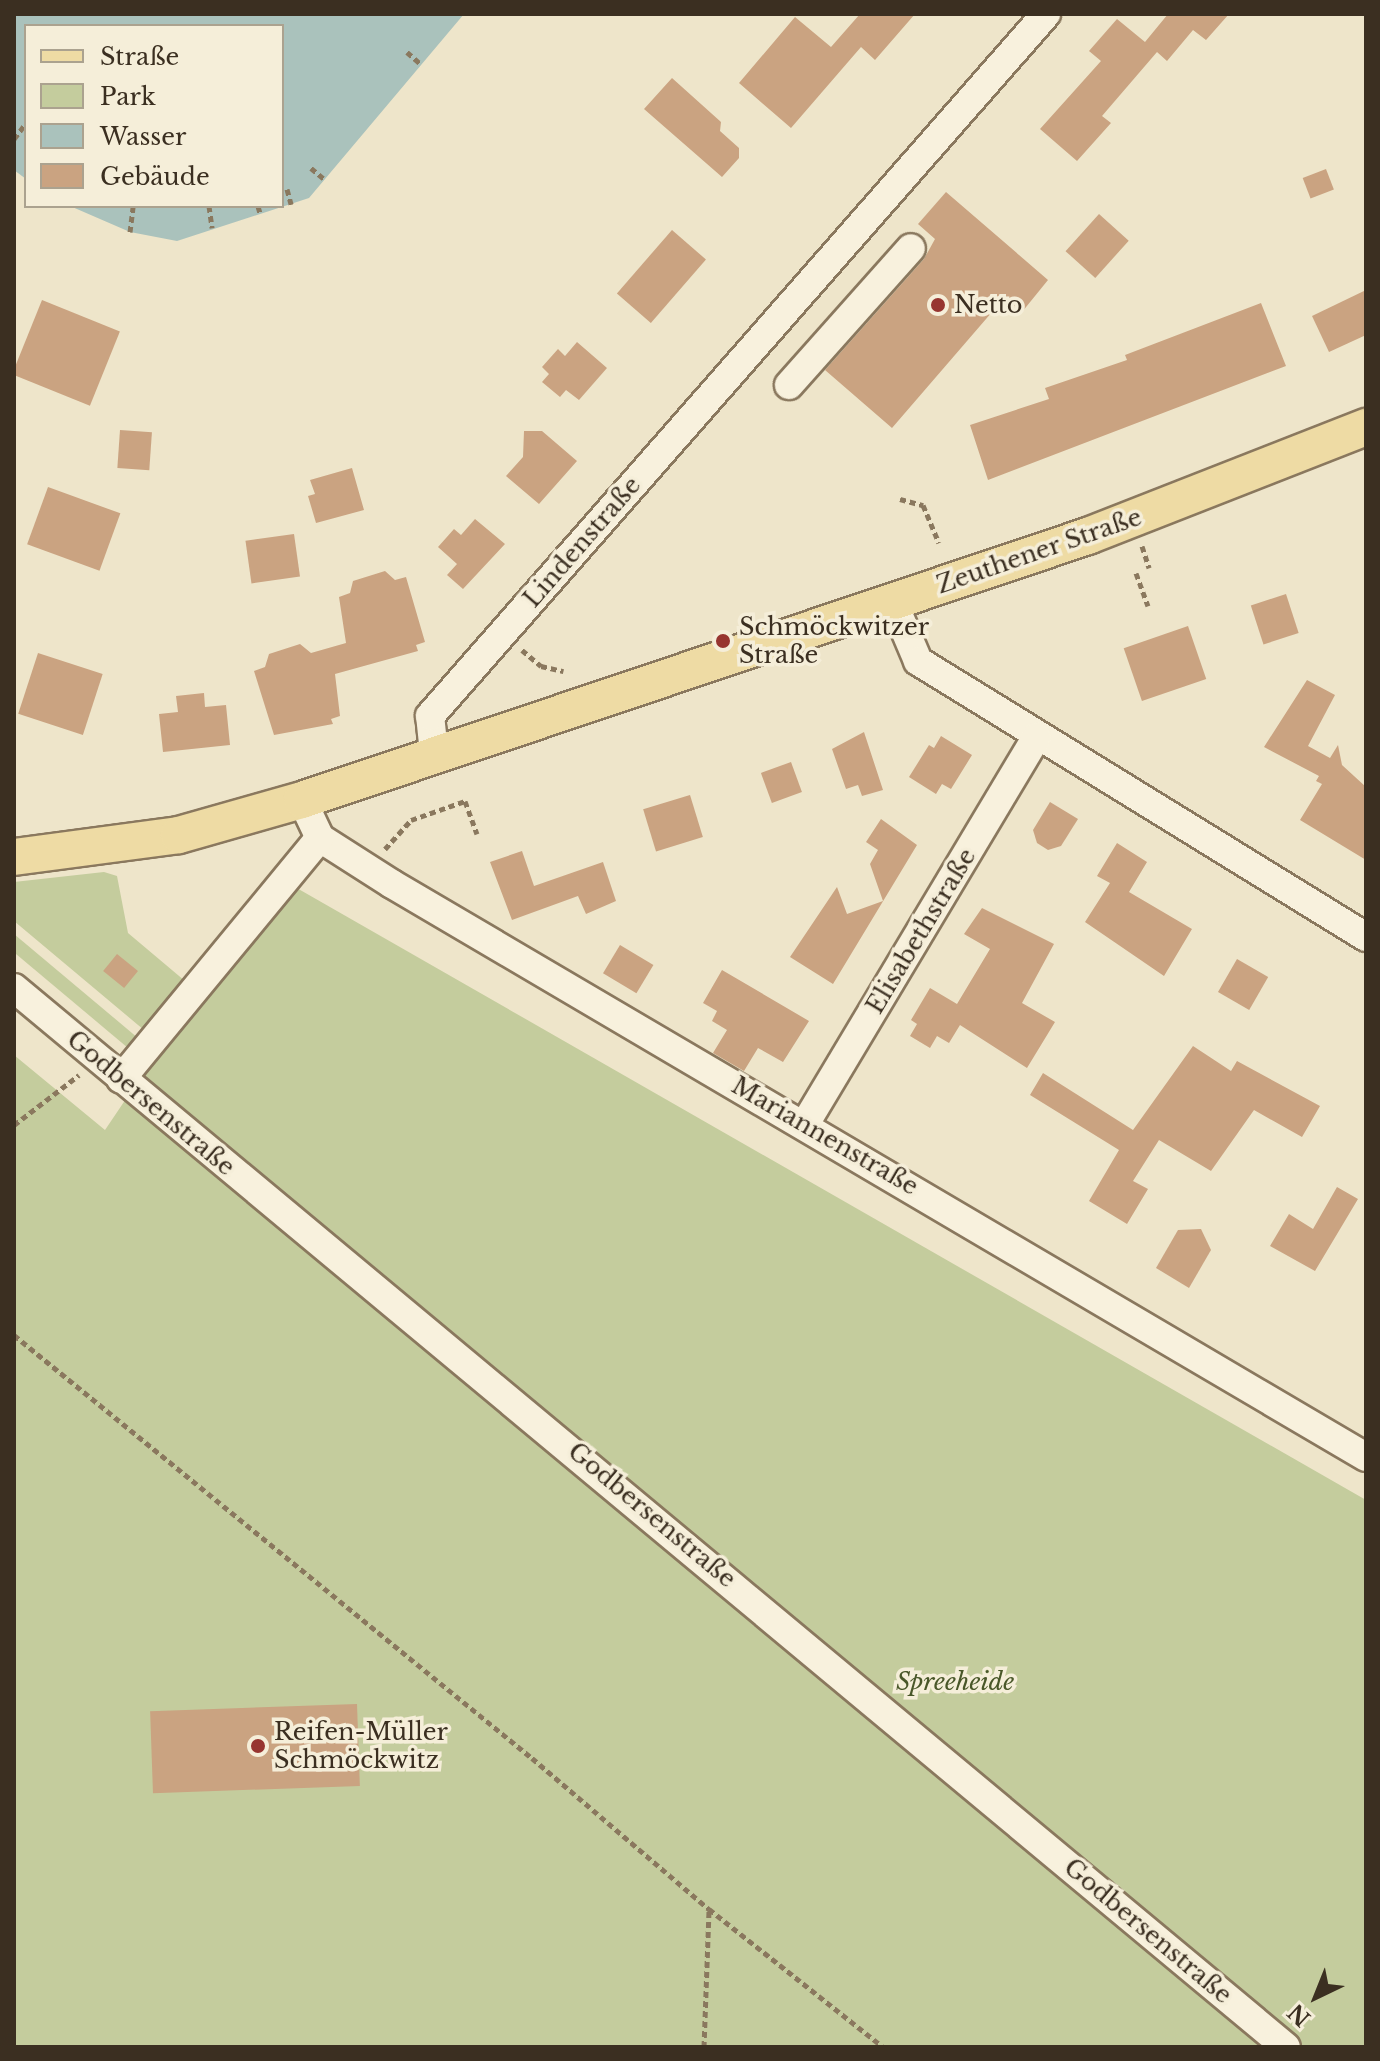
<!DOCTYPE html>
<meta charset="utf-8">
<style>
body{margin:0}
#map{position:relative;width:1380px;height:2061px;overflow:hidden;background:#eee5ca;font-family:"Libre Baskerville",serif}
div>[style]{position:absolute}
.green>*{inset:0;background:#c4cc9d;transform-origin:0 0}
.water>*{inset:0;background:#aac2bc}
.building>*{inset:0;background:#caa381;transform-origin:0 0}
.path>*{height:5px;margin-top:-2.5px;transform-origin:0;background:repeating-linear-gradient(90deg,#8a785e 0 6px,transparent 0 10px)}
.roads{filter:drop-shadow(2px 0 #8a785e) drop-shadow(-2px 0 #8a785e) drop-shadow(0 2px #8a785e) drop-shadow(0 -2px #8a785e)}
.minor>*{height:28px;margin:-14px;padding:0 14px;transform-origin:14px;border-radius:14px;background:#f8f1dd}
.major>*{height:36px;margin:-18px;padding:0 18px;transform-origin:18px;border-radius:18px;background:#eedba4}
.dots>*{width:22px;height:22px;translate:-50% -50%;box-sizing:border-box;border:4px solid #f5eed9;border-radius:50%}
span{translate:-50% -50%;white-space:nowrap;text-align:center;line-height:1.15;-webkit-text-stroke:7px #f5eed9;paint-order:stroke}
.poi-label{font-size:24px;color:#3b2f21}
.left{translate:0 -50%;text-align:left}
.street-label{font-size:24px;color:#3b2f21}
.park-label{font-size:24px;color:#495729;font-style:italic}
.frame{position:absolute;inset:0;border:16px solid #3b2f21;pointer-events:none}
.legend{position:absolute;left:24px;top:24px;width:260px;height:184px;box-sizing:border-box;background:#f5eed9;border:2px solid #aba28f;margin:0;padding:10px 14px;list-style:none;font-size:24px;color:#3b2f21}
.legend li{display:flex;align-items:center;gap:16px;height:40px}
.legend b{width:40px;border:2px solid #aba28f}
.north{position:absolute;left:1276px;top:1957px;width:80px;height:80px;-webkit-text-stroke:6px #f5eed9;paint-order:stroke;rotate:223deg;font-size:22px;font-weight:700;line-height:32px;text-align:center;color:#3b2f21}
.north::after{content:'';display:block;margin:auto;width:28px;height:36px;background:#3b2f21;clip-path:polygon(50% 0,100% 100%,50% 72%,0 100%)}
</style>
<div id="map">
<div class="green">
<i style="clip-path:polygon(104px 872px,117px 876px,128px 933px,185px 981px,144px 1030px,14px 921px,14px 882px)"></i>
<i style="clip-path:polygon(295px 887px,1366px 1500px,1366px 2047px,14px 2047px,14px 1055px,105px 1130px,165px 1041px)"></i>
<i style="left:14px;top:934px;width:159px;height:14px;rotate:40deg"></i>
</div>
<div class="water">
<i style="clip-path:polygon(14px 14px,464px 14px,309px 198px,177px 241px,130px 232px,70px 206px,282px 206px,282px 26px,26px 26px,26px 179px,14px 170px)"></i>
</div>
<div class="building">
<i style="clip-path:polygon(860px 14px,915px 14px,875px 60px,861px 47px,791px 128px,739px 83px,795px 17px,831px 47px)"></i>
<i style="clip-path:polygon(1168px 14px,1229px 14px,1206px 40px,1193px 30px,1167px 61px,1157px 52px,1102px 116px,1111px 123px,1077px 161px,1040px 129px,1101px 61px,1089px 51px,1117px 19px,1145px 42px)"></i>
<i style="clip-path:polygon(672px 78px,721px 122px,720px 131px,739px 148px,739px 158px,722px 177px,644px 109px)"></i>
<i style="left:1326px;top:169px;width:22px;height:25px;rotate:69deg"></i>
<i style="clip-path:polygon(946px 192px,1048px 280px,1022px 312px,1005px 297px,892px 428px,825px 370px,924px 259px,935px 239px,918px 224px)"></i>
<i style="left:1099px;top:214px;width:40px;height:50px;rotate:42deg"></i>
<i style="left:672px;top:230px;width:45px;height:84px;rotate:41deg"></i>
<i style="clip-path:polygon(1366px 290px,1366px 335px,1329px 352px,1312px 316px)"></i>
<i style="left:42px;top:300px;width:84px;height:80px;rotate:22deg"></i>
<i style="clip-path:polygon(1261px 303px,1286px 366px,988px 480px,970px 425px,1049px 399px,1045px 388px,1127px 360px,1125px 355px)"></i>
<i style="clip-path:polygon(577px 342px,607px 368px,579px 400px,566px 390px,560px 397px,542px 382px,549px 374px,542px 367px,558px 349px,565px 356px)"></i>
<i style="left:120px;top:430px;width:32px;height:38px;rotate:4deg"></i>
<i style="clip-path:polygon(524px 431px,542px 431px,577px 461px,539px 504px,506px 476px,523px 457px)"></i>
<i style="clip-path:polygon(352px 468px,364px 510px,316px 523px,308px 496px,315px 494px,310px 480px)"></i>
<i style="left:48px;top:487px;width:77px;height:61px;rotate:20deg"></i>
<i style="clip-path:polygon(475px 519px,505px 544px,463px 589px,447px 575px,457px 564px,438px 547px,454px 529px,461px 535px)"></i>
<i style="left:294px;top:534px;width:43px;height:49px;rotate:82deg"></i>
<i style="clip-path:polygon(385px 571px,395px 580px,406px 577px,425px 642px,416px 645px,418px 651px,335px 674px,340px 716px,331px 719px,333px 724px,274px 735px,254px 671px,265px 667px,269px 654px,300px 644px,311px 653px,346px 643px,339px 597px,350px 593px,353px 581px)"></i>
<i style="left:1286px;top:594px;width:41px;height:37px;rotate:72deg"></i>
<i style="left:1188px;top:626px;width:56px;height:68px;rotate:71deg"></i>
<i style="left:38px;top:653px;width:68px;height:64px;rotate:18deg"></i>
<i style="clip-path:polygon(1307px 680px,1335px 695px,1308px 746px,1330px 758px,1338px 745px,1342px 765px,1366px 787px,1366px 860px,1300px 820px,1322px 784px,1316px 781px,1319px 776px,1264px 747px)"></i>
<i style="clip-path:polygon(204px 693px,205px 707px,226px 705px,230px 745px,163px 752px,159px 714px,178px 712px,176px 696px)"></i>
<i style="clip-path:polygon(864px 732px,883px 790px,862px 796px,858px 785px,846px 789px,832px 749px)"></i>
<i style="clip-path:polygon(941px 736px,972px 755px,951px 789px,942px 784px,936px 794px,909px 777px,929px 745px,934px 748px)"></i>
<i style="left:791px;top:762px;width:32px;height:32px;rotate:70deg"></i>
<i style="left:690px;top:795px;width:44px;height:49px;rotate:73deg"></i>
<i style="clip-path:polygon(1050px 802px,1078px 819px,1061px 846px,1048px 850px,1037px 843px,1033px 830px)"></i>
<i style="clip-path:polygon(881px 819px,917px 845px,833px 984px,790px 957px,837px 887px,847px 914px,883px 901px,870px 864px,878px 850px,866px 842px)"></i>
<i style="clip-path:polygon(1117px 843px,1147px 862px,1129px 892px,1192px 929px,1164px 976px,1085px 922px,1110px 883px,1097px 876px)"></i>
<i style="clip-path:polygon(522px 851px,534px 886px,603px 862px,616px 901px,586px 914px,578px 896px,512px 920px,490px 862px)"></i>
<i style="clip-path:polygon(982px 908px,1054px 944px,1022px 1003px,1055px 1022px,1027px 1068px,960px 1025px,949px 1043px,937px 1036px,930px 1048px,910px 1036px,917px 1024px,911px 1020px,930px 988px,957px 1004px,990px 949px,964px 934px)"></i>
<i style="left:620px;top:945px;width:39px;height:33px;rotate:31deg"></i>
<i style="left:117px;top:954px;width:27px;height:22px;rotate:39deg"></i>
<i style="left:1237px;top:959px;width:36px;height:38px;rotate:30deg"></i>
<i style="clip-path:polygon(722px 970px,809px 1021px,783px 1062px,758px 1048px,744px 1071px,713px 1053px,727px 1030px,712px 1021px,717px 1011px,703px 1003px)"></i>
<i style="clip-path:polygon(1193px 1046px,1231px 1071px,1237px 1061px,1320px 1106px,1302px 1137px,1254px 1110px,1211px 1171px,1159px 1140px,1133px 1181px,1148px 1189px,1127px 1224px,1089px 1201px,1119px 1150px,1030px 1095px,1043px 1073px,1133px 1130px)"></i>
<i style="clip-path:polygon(1337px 1187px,1358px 1199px,1315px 1271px,1270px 1246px,1289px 1214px,1313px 1229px)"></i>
<i style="clip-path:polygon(1201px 1229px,1211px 1250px,1189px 1288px,1156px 1268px,1178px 1230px)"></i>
<i style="left:357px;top:1704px;width:82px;height:207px;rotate:88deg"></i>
</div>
<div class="path">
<i style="left:407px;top:52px;width:18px;rotate:41deg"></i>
<i style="left:14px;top:139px;width:20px;rotate:-53deg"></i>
<i style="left:311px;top:168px;width:17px;rotate:40deg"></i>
<i style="left:287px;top:189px;width:16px;rotate:75deg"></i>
<i style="left:209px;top:206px;width:22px;rotate:82deg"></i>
<i style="left:258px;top:206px;width:7px;rotate:74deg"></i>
<i style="left:130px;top:232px;width:26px;rotate:-83deg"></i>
<i style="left:900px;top:499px;width:24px;rotate:15deg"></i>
<i style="left:923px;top:505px;width:41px;rotate:67.2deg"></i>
<i style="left:1142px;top:546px;width:23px;rotate:72deg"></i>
<i style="left:1136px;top:573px;width:35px;rotate:70deg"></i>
<i style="left:522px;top:650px;width:25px;rotate:40deg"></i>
<i style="left:541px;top:666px;width:23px;rotate:13deg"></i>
<i style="left:385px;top:849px;width:39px;rotate:-48deg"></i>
<i style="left:411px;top:820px;width:57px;rotate:-19.4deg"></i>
<i style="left:465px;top:801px;width:35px;rotate:70deg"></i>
<i style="left:14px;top:1125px;width:82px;rotate:-37.6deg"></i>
<i style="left:14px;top:1335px;width:669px;rotate:39.24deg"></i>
<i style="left:532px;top:1758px;width:233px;rotate:40.5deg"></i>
<i style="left:704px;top:2047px;width:138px;rotate:-87.9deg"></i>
<i style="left:709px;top:1909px;width:222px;rotate:38.4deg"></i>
</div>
<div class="roads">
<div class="minor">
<i style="left:789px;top:385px;width:183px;rotate:-48.3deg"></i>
<i style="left:893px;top:602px;width:64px;rotate:67deg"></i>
<i style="left:918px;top:661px;width:526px;rotate:31.64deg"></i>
<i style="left:434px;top:753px;width:37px;rotate:-96deg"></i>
<i style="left:430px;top:716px;width:934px;rotate:-48.73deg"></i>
<i style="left:302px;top:800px;width:42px;rotate:64.7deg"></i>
<i style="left:320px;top:838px;width:85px;rotate:32.6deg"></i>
<i style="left:392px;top:884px;width:1130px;rotate:30.47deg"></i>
<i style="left:14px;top:988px;width:1655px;rotate:39.78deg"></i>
<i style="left:121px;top:1079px;width:313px;rotate:-50.5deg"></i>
<i style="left:805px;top:1124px;width:451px;rotate:-59.1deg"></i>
</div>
<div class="major">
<i style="left:14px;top:857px;width:166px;rotate:-7.6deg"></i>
<i style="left:179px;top:835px;width:128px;rotate:-15.9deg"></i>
<i style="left:302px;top:800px;width:829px;rotate:-18.57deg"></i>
<i style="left:1088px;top:536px;width:299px;rotate:-21.4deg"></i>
</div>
</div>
<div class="dots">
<i style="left:938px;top:305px;background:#973530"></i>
<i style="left:723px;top:641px;background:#973530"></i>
<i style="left:258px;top:1746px;background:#973530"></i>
</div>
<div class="poi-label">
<span class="left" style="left:954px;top:305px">Netto</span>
<span class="left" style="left:739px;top:641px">Schmöckwitzer<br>Straße</span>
<span class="left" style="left:274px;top:1746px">Reifen-Müller<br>Schmöckwitz</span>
</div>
<div class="street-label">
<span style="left:582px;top:542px;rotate:-49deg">Lindenstraße</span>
<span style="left:1039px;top:551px;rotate:-19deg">Zeuthener Straße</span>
<span style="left:921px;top:931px;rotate:-59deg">Elisabethstraße</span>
<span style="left:151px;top:1103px;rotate:40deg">Godbersenstraße</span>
<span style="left:825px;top:1136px;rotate:30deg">Mariannenstraße</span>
<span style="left:652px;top:1515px;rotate:40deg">Godbersenstraße</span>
<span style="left:1148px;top:1931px;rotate:40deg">Godbersenstraße</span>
</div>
<div class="park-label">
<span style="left:955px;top:1682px">Spreeheide</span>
</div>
<div class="frame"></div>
<ul class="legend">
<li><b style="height:10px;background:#eedba4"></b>Straße</li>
<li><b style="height:22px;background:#c4cc9d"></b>Park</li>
<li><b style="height:22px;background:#aac2bc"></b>Wasser</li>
<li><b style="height:22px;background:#caa381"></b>Gebäude</li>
</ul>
<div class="north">N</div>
</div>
